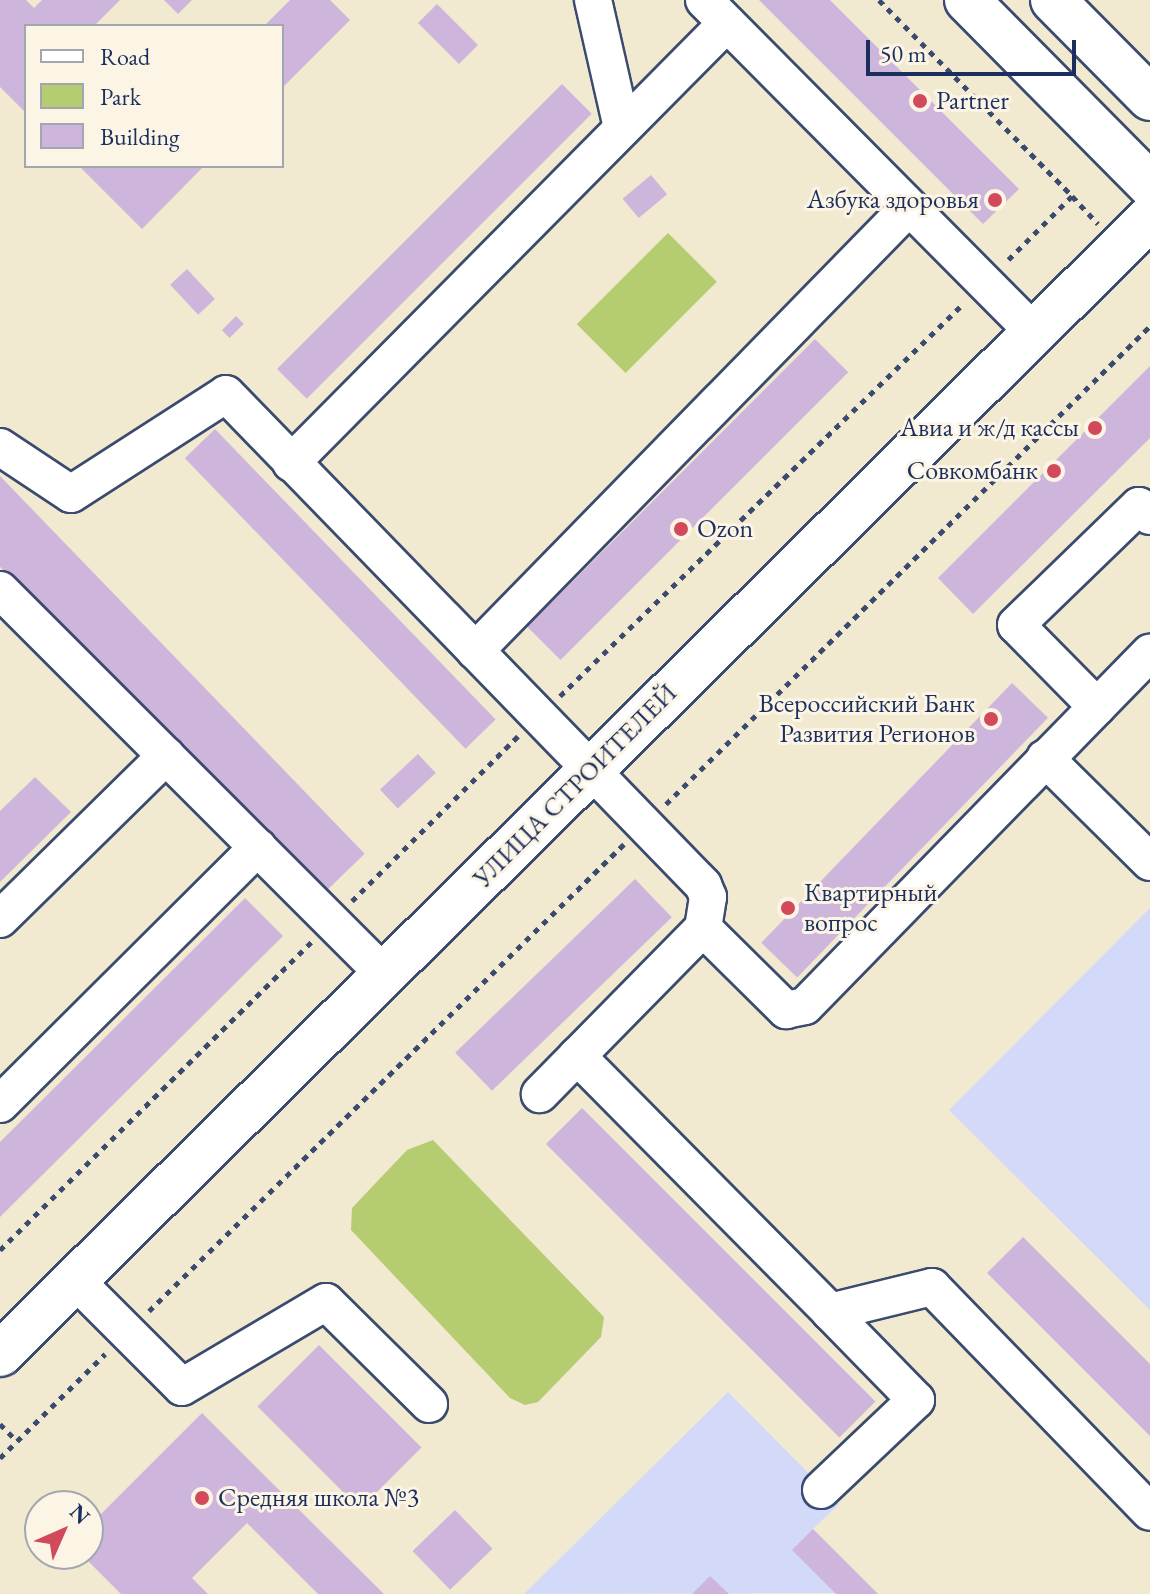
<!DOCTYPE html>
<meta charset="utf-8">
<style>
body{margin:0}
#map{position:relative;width:1150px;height:1594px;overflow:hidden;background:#f2ead0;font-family:"EB Garamond",serif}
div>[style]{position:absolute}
.built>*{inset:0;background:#d3d9f9}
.green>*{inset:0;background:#b5cc71;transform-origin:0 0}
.building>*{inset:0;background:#ceb5dc;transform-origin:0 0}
.path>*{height:5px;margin-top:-2.5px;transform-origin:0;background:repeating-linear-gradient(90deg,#3b4b6f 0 6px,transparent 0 12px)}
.roads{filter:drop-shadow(2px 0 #3b4b6f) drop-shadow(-2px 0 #3b4b6f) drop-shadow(0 2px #3b4b6f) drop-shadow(0 -2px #3b4b6f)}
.minor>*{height:36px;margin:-18px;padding:0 18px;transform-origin:18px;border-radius:18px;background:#fff}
.major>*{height:44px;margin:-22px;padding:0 22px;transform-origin:22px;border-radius:22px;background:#fff}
.dots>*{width:22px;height:22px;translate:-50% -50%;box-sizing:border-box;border:4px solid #fcf5e5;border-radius:50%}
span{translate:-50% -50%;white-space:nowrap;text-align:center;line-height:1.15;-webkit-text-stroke:6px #fcf5e5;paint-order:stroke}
.poi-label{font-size:26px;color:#1b2f5e}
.left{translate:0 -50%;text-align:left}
.right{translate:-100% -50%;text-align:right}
.street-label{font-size:26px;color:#1b2f5e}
.legend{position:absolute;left:24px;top:24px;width:260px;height:144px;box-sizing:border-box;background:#fcf5e5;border:2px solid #a2a6af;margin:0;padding:10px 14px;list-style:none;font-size:24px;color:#1b2f5e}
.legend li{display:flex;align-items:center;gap:16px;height:40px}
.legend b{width:40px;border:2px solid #a2a6af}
.north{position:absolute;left:24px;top:1490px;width:80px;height:80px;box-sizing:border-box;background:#fcf5e5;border:2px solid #a2a6af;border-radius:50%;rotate:45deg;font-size:22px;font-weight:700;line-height:32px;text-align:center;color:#1b2f5e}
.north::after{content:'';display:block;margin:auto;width:28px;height:36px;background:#d1495b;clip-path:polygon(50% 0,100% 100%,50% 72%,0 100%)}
.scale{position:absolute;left:866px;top:40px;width:210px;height:36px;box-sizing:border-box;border:4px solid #1b2f5e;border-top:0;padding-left:10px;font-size:24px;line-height:28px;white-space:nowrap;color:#1b2f5e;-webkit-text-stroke:6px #fcf5e5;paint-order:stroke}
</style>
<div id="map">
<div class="built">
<i style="clip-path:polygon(1150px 908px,1150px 1310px,949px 1110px)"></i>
<i style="clip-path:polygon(728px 1392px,839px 1504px,813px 1529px,877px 1593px,524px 1594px)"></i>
</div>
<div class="green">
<i style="left:668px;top:233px;width:69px;height:129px;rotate:45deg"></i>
<i style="clip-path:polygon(433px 1140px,604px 1317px,601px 1337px,538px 1402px,525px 1405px,510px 1398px,351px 1230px,352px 1208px,407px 1150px)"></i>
</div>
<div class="building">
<i style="clip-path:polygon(0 0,26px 0,34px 8px,42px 0,120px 0,94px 26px,26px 26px,26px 113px,0 87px)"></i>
<i style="clip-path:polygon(164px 0,192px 0,178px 14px)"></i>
<i style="clip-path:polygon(290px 0,330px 0,350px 20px,282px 88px,282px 26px,264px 26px)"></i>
<i style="clip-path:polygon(759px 0,830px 0,1019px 189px,983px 224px)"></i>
<i style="left:437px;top:4px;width:58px;height:27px;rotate:45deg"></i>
<i style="left:562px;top:84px;width:42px;height:403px;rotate:45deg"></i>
<i style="clip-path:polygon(79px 166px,204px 166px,142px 229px)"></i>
<i style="left:651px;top:175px;width:25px;height:37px;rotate:50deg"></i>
<i style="left:187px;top:269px;width:41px;height:23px;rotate:47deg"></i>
<i style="left:236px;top:316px;width:11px;height:20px;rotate:45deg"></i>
<i style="left:815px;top:339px;width:47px;height:407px;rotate:45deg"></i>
<i style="clip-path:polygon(1150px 366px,1150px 438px,973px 614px,938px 578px)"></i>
<i style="left:215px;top:429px;width:404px;height:42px;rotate:46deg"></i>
<i style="left:0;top:476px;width:525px;height:63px;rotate:46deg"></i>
<i style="left:1012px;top:683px;width:50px;height:361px;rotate:44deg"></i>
<i style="left:418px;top:754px;width:26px;height:52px;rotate:47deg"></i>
<i style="clip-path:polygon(35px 777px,71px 812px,0 882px,0 811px)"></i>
<i style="left:635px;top:879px;width:53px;height:250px;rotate:46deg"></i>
<i style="clip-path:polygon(245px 898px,283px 936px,0 1217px,0 1142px)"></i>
<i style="left:582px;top:1108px;width:415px;height:51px;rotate:45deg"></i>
<i style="clip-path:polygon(1023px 1237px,1150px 1364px,1150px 1436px,987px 1273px)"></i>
<i style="left:319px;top:1345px;width:145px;height:87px;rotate:45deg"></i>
<i style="clip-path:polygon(202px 1413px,261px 1472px,384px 1594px,318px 1594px,247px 1523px,192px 1578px,208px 1594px,121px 1594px,81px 1554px,88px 1554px,88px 1527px)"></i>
<i style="left:455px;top:1510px;width:54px;height:59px;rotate:46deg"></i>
<i style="clip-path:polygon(813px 1529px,878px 1594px,836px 1594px,792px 1550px)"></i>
<i style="clip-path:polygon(710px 1576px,729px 1594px,692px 1594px)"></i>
</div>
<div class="path">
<i style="left:879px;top:0;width:275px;rotate:45.4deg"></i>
<i style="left:1072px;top:196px;width:92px;rotate:135deg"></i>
<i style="left:1072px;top:196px;width:38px;rotate:47deg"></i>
<i style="left:560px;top:696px;width:562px;rotate:-44.21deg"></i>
<i style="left:666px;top:804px;width:680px;rotate:-44.64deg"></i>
<i style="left:352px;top:901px;width:234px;rotate:-44.8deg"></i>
<i style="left:0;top:1250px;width:438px;rotate:-44.7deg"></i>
<i style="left:149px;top:1311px;width:666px;rotate:-44.51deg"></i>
<i style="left:0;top:1424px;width:24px;rotate:45deg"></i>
<i style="left:0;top:1458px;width:148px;rotate:-44.7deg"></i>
</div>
<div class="roads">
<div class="minor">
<i style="left:593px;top:0;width:131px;rotate:77.2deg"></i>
<i style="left:704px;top:0;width:468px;rotate:45.2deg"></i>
<i style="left:0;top:447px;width:85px;rotate:33.5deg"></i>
<i style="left:71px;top:494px;width:184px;rotate:-32.8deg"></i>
<i style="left:226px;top:394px;width:685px;rotate:45.83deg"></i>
<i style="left:703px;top:885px;width:13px;rotate:67deg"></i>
<i style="left:708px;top:897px;width:31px;rotate:99deg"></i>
<i style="left:703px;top:928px;width:233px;rotate:134.5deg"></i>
<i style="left:291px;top:463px;width:619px;rotate:-45.26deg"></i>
<i style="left:0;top:590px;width:543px;rotate:45deg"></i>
<i style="left:475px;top:651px;width:621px;rotate:-45.65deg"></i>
<i style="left:1097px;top:707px;width:115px;rotate:-134.6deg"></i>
<i style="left:1016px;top:625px;width:171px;rotate:-44.1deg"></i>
<i style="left:1139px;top:506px;width:15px;rotate:42deg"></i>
<i style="left:1045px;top:758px;width:148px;rotate:44.7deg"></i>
<i style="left:0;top:919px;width:233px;rotate:-44.5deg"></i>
<i style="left:703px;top:928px;width:117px;rotate:44.7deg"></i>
<i style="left:786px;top:1010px;width:19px;rotate:-12deg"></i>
<i style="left:805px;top:1006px;width:494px;rotate:-45.7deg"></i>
<i style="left:577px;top:1056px;width:360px;rotate:45.3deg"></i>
<i style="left:0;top:1104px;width:364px;rotate:-44.9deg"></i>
<i style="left:75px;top:1280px;width:151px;rotate:45deg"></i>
<i style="left:182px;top:1387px;width:167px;rotate:-30.6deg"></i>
<i style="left:326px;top:1302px;width:145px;rotate:44.7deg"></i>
<i style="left:821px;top:1490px;width:131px;rotate:-43.5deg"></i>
<i style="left:916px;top:1400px;width:123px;rotate:-134.3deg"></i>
<i style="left:830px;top:1312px;width:105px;rotate:-13.8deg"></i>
<i style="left:932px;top:1287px;width:313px;rotate:45.9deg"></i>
</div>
<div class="major">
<i style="left:967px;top:0;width:260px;rotate:45.3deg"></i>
<i style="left:1053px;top:0;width:138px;rotate:45.3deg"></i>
<i style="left:0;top:1354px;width:1616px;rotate:-44.65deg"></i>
</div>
</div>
<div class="dots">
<i style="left:920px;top:101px;background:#d1495b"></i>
<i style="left:995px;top:200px;background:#d1495b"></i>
<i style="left:1095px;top:428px;background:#d1495b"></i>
<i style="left:1054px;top:471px;background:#d1495b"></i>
<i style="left:681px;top:529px;background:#d1495b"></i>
<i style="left:991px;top:719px;background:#d1495b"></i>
<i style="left:788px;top:908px;background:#d1495b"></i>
<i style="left:202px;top:1498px;background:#d1495b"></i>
</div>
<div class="poi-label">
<span class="left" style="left:936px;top:101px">Partner</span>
<span class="right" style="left:979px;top:200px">Азбука здоровья</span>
<span class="right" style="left:1079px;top:428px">Авиа и ж/д кассы</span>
<span class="right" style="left:1038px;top:471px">Совкомбанк</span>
<span class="left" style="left:697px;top:529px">Ozon</span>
<span class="right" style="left:975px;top:719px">Всероссийский Банк<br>Развития Регионов</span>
<span class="left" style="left:804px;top:908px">Квартирный<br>вопрос</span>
<span class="left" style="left:218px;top:1498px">Средняя школа №3</span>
</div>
<div class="street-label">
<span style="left:575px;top:786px;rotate:-45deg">УЛИЦА СТРОИТЕЛЕЙ</span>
</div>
<ul class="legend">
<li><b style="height:10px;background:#fff"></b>Road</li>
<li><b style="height:22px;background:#b5cc71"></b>Park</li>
<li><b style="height:22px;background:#ceb5dc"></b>Building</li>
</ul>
<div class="north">N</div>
<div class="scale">50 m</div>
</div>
